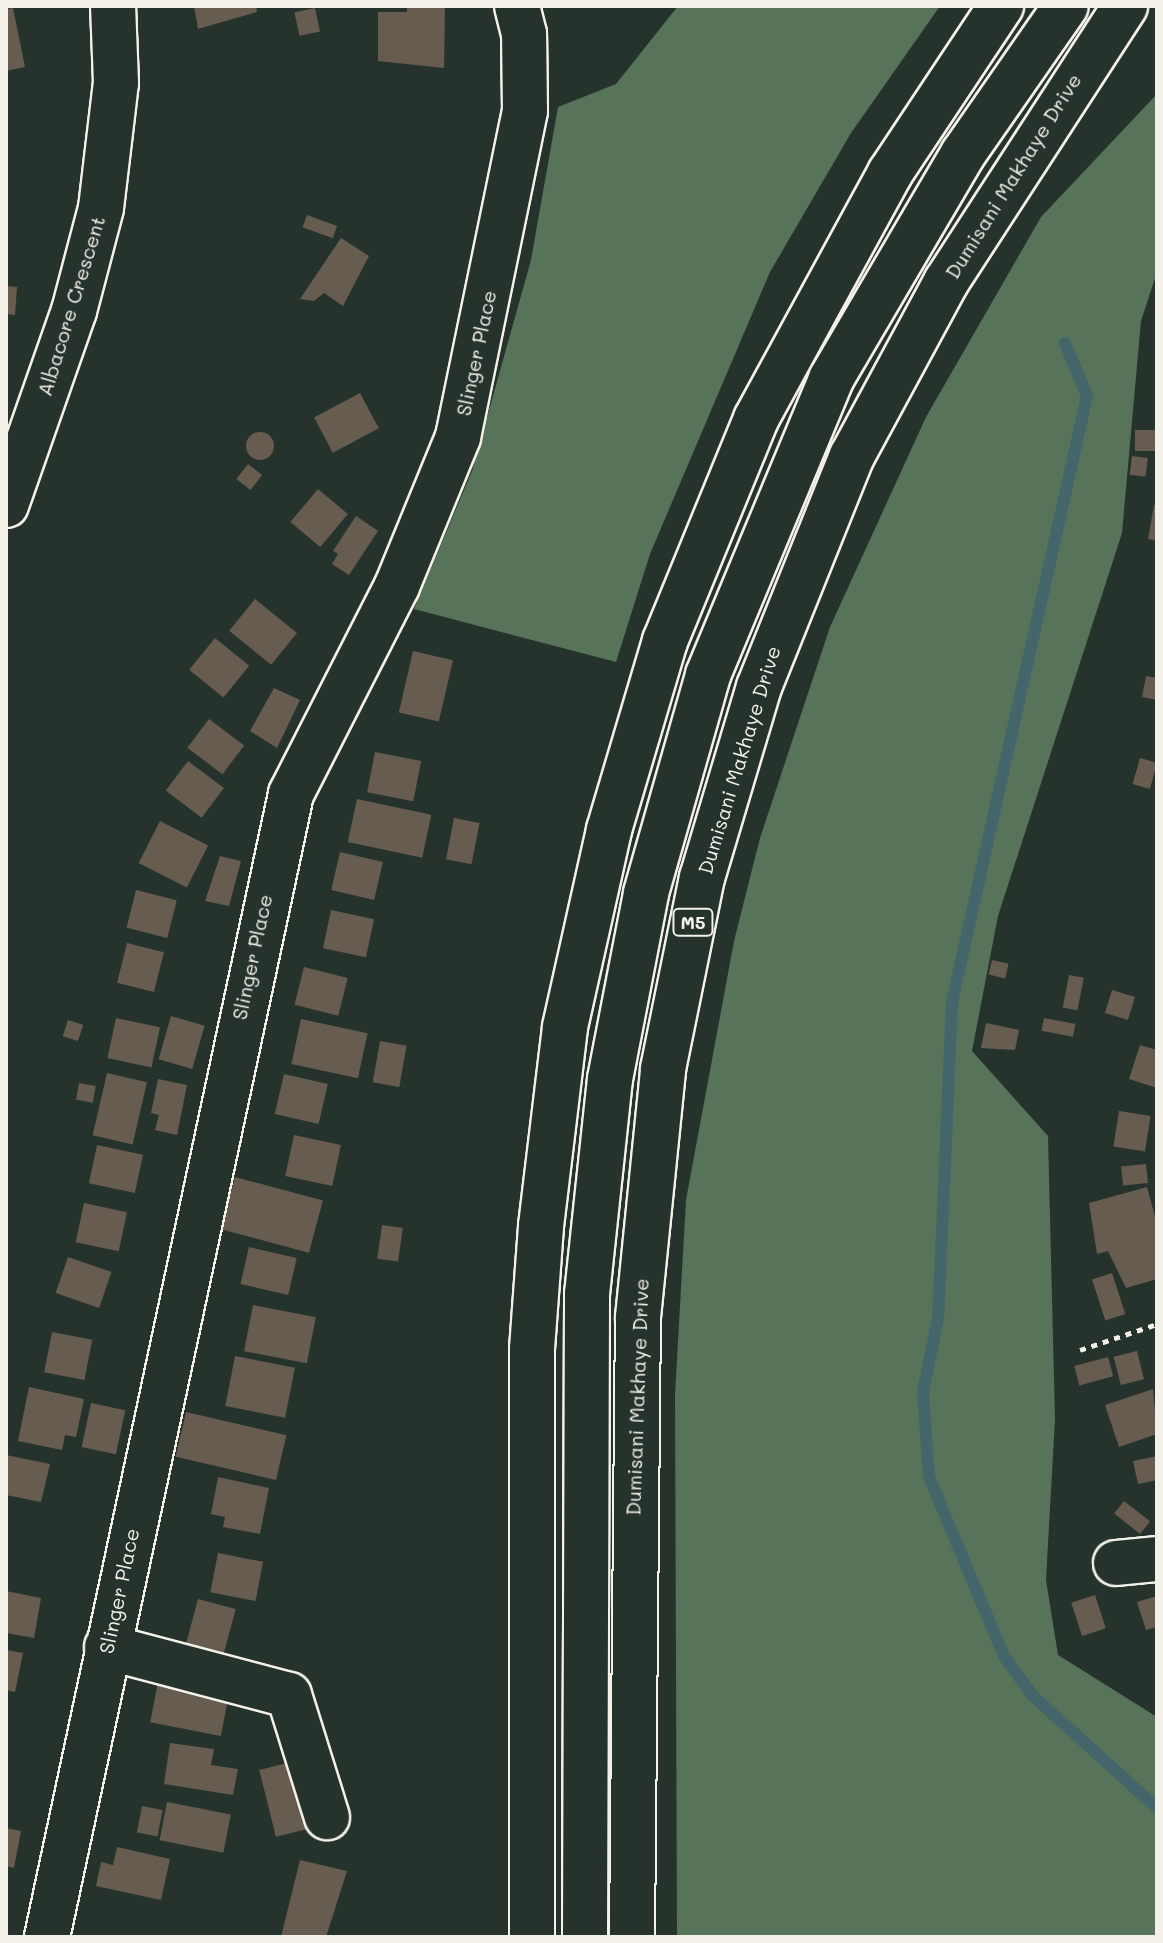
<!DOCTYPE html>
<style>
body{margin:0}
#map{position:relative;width:1163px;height:1943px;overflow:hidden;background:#26332d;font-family:Mali,sans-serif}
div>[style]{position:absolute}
.green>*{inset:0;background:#577359}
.stream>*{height:12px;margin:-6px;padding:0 6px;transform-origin:6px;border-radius:6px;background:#44666a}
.building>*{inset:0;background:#665c50;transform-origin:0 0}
.round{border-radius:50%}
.path>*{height:5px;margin-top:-2.5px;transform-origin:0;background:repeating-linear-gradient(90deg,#f4f1e8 0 6px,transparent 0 12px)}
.roads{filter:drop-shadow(2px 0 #f4f1e8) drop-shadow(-2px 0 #f4f1e8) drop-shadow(0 2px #f4f1e8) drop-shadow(0 -2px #f4f1e8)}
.minor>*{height:44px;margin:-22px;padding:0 22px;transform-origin:22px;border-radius:22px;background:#26332d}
.major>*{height:44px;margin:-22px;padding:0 22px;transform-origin:22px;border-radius:22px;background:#26332d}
span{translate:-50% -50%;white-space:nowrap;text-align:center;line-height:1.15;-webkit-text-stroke:6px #26332d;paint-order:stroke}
.shield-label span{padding:2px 6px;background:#26332d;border:2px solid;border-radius:6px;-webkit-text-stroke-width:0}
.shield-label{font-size:18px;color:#f4f1e8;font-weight:700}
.street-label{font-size:20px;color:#f4f1e8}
.frame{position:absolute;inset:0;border:8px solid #f4f1e8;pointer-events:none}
</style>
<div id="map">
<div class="green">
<i style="clip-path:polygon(678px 6px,940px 6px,851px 133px,770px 272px,650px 554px,616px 662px,414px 609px,472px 471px,531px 260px,558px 107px,616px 84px)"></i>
<i style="clip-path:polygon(1157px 94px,1157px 272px,1141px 321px,1122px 533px,998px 916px,972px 1051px,1048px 1136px,1055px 1419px,1046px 1580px,1058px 1655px,1157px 1717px,1157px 1937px,677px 1937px,675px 1395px,686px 1200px,734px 941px,760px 838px,830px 627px,926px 417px,1041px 217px)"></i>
</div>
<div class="stream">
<i style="left:1065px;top:343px;width:57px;rotate:67.5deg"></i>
<i style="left:1087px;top:396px;width:621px;rotate:102.56deg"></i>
<i style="left:952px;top:1002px;width:316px;rotate:92.5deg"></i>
<i style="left:938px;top:1318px;width:76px;rotate:101.5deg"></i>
<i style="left:923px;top:1392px;width:85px;rotate:86deg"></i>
<i style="left:929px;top:1477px;width:194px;rotate:67.3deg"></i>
<i style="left:1004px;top:1656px;width:49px;rotate:54.1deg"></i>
<i style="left:1033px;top:1696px;width:167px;rotate:42.1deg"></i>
</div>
<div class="building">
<i style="clip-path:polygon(194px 6px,256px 6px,257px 12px,198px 29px)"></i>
<i style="clip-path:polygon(407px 7px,445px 7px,444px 68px,378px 61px,378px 12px,407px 12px)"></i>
<i style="clip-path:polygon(13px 8px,25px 67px,6px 71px,6px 9px)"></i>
<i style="left:315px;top:8px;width:24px;height:21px;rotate:78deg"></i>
<i style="left:307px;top:215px;width:32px;height:13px;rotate:20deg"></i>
<i style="clip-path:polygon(341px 238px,369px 256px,343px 306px,324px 293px,314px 301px,300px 299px)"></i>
<i style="clip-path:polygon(6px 286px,17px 287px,15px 315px,6px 314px)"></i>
<i style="left:360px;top:393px;width:40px;height:52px;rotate:62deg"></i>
<i style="left:1135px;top:430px;width:22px;height:21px"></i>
<i class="round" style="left:246px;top:432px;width:28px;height:28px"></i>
<i style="left:1132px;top:456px;width:16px;height:19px;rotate:7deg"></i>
<i style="left:248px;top:464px;width:18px;height:19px;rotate:38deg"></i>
<i style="left:318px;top:489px;width:39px;height:43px;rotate:40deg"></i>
<i style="clip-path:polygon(1154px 505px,1157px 505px,1157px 541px,1148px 539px)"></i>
<i style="clip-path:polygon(356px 516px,378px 531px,349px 575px,332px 564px,338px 554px,333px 551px)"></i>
<i style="left:255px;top:599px;width:54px;height:41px;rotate:39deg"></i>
<i style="left:215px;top:638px;width:44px;height:41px;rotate:39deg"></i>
<i style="left:413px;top:651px;width:41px;height:63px;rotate:13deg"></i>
<i style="clip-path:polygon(1146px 676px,1157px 678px,1157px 700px,1142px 697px)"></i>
<i style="clip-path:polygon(274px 688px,300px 700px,277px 748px,250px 731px)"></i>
<i style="left:209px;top:719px;width:44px;height:36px;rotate:37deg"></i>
<i style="left:375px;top:752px;width:47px;height:41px;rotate:11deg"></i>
<i style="left:1140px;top:758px;width:18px;height:27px;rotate:16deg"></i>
<i style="left:188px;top:761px;width:45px;height:37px;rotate:37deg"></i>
<i style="left:357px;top:799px;width:76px;height:44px;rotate:12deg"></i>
<i style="left:454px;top:818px;width:26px;height:42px;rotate:11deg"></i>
<i style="left:160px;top:821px;width:54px;height:47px;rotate:27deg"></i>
<i style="left:340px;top:852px;width:44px;height:39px;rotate:13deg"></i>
<i style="clip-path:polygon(220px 856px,241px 861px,229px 906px,205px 901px)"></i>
<i style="left:136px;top:890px;width:42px;height:39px;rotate:14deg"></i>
<i style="left:331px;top:910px;width:44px;height:39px;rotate:12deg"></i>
<i style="left:127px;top:943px;width:38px;height:41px;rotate:14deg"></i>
<i style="left:992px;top:960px;width:17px;height:15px;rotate:13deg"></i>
<i style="left:304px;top:967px;width:45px;height:39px;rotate:14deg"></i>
<i style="left:1069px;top:975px;width:15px;height:33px;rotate:11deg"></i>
<i style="left:1112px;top:990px;width:24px;height:24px;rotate:17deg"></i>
<i style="left:171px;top:1016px;width:35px;height:45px;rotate:16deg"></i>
<i style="left:116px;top:1018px;width:45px;height:41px;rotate:12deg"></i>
<i style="left:1044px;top:1018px;width:32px;height:13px;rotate:11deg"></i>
<i style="left:301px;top:1019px;width:68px;height:46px;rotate:12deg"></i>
<i style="left:68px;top:1020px;width:16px;height:17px;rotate:18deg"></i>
<i style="clip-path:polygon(986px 1023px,1019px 1030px,1015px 1050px,981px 1048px)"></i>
<i style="left:380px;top:1041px;width:27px;height:42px;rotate:10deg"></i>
<i style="clip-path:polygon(1140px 1045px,1157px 1050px,1157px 1088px,1129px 1079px)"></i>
<i style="left:107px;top:1073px;width:41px;height:64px;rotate:13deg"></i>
<i style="left:284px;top:1074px;width:45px;height:41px;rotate:13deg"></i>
<i style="clip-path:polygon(158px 1079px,187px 1085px,177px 1135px,155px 1130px,159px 1115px,151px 1113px)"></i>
<i style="left:79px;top:1083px;width:17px;height:17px;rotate:10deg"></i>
<i style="left:1119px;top:1111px;width:32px;height:36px;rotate:9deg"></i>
<i style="left:294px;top:1135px;width:48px;height:42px;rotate:12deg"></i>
<i style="left:97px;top:1145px;width:47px;height:39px;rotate:12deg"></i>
<i style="left:1146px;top:1164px;width:19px;height:25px;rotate:84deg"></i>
<i style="left:235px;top:1177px;width:91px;height:54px;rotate:15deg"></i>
<i style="clip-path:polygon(1147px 1187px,1157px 1224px,1157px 1279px,1126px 1288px,1108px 1251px,1097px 1254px,1089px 1203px)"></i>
<i style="left:84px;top:1203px;width:44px;height:40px;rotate:12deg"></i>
<i style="left:382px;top:1225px;width:21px;height:34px;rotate:8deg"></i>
<i style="left:249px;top:1247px;width:49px;height:38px;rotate:13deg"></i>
<i style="left:68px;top:1257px;width:46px;height:38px;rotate:19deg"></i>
<i style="left:1112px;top:1273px;width:43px;height:21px;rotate:72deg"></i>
<i style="left:253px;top:1305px;width:64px;height:47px;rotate:11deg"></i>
<i style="left:52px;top:1332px;width:41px;height:41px;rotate:11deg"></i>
<i style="left:1137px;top:1351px;width:29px;height:24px;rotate:76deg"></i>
<i style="left:235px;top:1356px;width:61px;height:51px;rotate:11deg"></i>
<i style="left:1108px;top:1357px;width:20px;height:35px;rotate:75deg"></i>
<i style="clip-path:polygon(29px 1387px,84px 1399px,76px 1437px,65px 1435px,62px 1450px,18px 1441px)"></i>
<i style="clip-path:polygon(1153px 1389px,1157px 1434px,1119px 1447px,1105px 1405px)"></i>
<i style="left:91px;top:1403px;width:35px;height:45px;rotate:12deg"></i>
<i style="left:186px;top:1412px;width:103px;height:46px;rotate:13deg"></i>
<i style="clip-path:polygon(6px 1455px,50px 1464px,41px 1502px,6px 1495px)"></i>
<i style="clip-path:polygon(1157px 1456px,1157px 1480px,1138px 1484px,1133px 1461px)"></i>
<i style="clip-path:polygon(218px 1477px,269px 1488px,260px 1534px,223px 1527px,225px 1517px,211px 1514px)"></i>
<i style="left:1124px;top:1501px;width:33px;height:16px;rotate:38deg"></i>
<i style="left:218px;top:1553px;width:46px;height:40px;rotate:11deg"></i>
<i style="clip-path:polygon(6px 1591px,41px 1598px,34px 1638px,6px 1633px)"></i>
<i style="left:1095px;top:1595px;width:35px;height:25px;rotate:72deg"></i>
<i style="clip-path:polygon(1157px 1596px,1157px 1627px,1146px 1630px,1137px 1602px)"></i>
<i style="left:198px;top:1599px;width:39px;height:46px;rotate:15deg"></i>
<i style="clip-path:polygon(6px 1650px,23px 1653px,15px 1692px,6px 1690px)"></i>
<i style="left:158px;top:1682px;width:72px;height:41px;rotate:11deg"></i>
<i style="clip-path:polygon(170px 1743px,214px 1749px,211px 1765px,238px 1769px,233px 1795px,164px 1784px)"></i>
<i style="left:299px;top:1760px;width:69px;height:41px;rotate:76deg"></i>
<i style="left:167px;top:1802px;width:65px;height:39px;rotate:11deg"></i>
<i style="left:142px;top:1806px;width:21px;height:27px;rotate:11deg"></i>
<i style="clip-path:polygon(6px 1828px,21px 1831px,14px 1868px,6px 1866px)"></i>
<i style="clip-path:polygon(117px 1847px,170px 1859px,161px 1900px,96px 1886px,101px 1862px,113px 1865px)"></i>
<i style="clip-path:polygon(300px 1860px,347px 1871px,326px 1937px,281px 1937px)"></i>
</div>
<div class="path">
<i style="left:1080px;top:1350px;width:81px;rotate:-18.7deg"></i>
</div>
<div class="roads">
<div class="minor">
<i style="left:6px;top:505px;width:206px;rotate:-70.7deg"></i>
<i style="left:74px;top:311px;width:106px;rotate:-75.3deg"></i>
<i style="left:101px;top:208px;width:126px;rotate:-83.2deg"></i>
<i style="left:116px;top:83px;width:77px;rotate:-92.2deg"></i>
<i style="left:1116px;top:1563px;width:41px;rotate:-5.6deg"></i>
<i style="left:107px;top:1647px;width:188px;rotate:14.8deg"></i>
<i style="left:289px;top:1695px;width:128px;rotate:72.7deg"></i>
<i style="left:47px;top:1937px;width:1169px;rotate:-77.95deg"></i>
<i style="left:291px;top:794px;width:233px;rotate:-63deg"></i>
<i style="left:397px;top:586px;width:161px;rotate:-67.7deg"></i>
<i style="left:458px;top:437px;width:333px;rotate:-78.4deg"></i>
<i style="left:525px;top:111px;width:77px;rotate:-90.7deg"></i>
<i style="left:524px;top:34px;width:29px;rotate:-104deg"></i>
<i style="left:585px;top:1937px;width:643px;rotate:-89.82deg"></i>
<i style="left:587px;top:1294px;width:216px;rotate:-83.9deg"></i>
<i style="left:610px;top:1079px;width:189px;rotate:-79deg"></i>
<i style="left:646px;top:893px;width:227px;rotate:-74.1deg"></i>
<i style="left:708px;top:675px;width:321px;rotate:-67.4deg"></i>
<i style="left:831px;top:379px;width:261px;rotate:-59.6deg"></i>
<i style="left:963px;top:154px;width:180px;rotate:-55.2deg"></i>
</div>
<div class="major">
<i style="left:532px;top:1937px;width:588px;rotate:-90deg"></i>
<i style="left:532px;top:1349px;width:123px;rotate:-85.8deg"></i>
<i style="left:541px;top:1226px;width:200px;rotate:-83.1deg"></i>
<i style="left:565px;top:1027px;width:202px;rotate:-77.4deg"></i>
<i style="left:609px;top:830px;width:197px;rotate:-73.5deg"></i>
<i style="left:665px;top:641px;width:240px;rotate:-67.7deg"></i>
<i style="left:756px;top:419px;width:280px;rotate:-61.4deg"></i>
<i style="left:890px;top:173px;width:201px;rotate:-56.4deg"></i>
<i style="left:632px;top:1937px;width:620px;rotate:-89.45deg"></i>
<i style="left:638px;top:1317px;width:249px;rotate:-84.2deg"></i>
<i style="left:663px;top:1069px;width:195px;rotate:-78.5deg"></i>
<i style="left:702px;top:878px;width:199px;rotate:-73.4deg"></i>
<i style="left:759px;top:687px;width:249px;rotate:-68.1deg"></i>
<i style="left:852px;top:456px;width:198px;rotate:-61.6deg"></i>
<i style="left:946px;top:282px;width:329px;rotate:-57deg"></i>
</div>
</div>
<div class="shield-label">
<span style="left:693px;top:922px">M5</span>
</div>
<div class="street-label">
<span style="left:1013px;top:176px;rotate:-58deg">Dumisani Makhaye Drive</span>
<span style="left:71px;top:306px;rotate:-73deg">Albacore Crescent</span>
<span style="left:476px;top:353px;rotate:-78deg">Slinger Place</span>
<span style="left:739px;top:760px;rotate:-73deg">Dumisani Makhaye Drive</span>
<span style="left:252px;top:957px;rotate:-78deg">Slinger Place</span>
<span style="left:637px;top:1397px;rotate:-88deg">Dumisani Makhaye Drive</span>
<span style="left:119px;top:1591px;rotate:-78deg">Slinger Place</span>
</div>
<div class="frame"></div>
</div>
